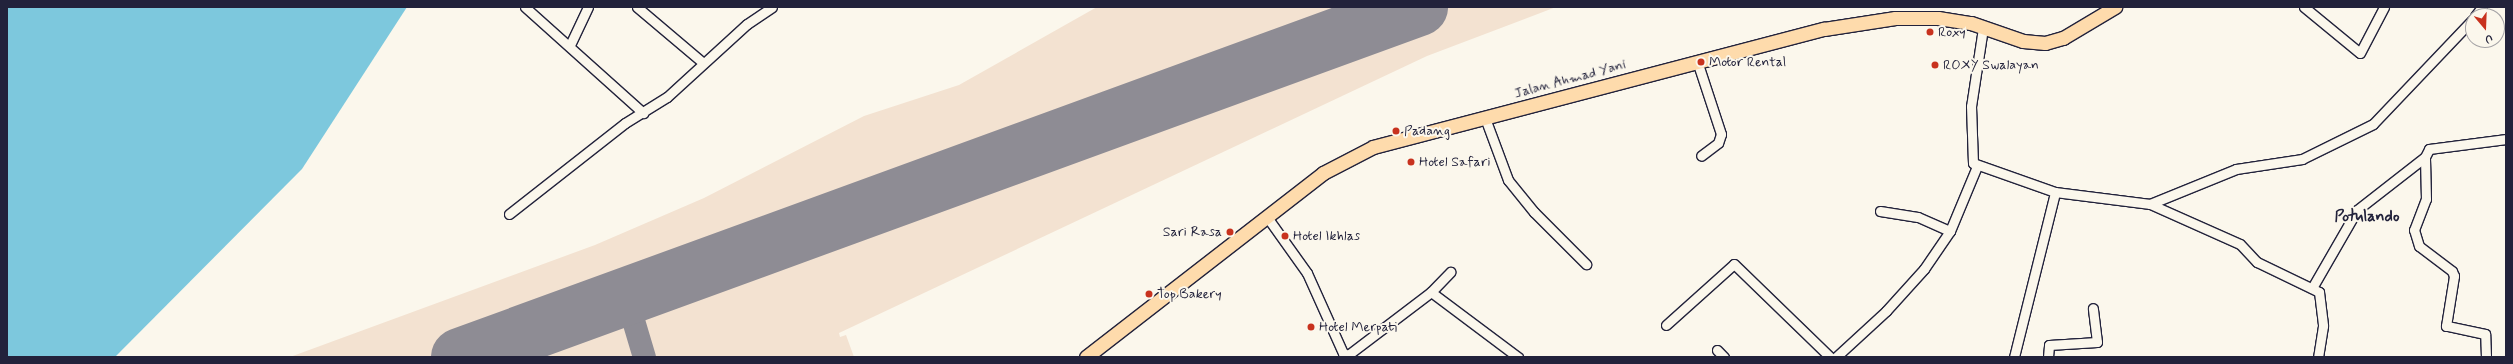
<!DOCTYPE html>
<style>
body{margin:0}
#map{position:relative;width:2513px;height:364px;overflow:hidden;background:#fbf7ec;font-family:Mynerve,sans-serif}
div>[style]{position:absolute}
.built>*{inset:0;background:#f3e2d1}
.water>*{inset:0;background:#7dc8dd}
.taxiway>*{height:23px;margin:-11.5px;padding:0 11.5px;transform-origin:11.5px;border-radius:11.5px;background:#8e8c94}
.runway>*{height:58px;margin:-29px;padding:0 29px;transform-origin:29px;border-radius:29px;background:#8e8c94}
.roads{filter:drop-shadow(1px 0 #22223b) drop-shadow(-1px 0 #22223b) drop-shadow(0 1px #22223b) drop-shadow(0 -1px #22223b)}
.minor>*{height:9px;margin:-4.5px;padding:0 4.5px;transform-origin:4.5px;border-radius:4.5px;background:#fbf7ec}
.highway>*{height:13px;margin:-6.5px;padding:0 6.5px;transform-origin:6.5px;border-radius:6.5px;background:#fedbac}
.dots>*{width:11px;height:11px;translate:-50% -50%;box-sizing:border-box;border:2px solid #fbf7ec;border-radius:50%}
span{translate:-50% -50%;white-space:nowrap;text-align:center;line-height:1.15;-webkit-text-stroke:4px #fbf7ec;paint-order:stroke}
.poi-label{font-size:14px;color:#22223b}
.left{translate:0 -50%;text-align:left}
.right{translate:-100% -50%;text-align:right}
.street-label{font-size:14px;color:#22223b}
.quarter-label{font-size:16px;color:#22223b;font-weight:700}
.frame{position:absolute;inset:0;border:8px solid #22223b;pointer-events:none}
.north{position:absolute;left:2465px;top:8px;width:40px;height:40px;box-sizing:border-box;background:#fbf7ec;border:1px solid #a4a2a5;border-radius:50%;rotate:161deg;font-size:11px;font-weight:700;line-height:16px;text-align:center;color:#22223b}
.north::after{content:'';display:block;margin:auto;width:14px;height:18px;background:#c8321e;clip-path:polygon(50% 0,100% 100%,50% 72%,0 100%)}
</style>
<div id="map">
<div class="built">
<i style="clip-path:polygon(1097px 7px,1556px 7px,1427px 56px,839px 333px,840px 337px,846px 335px,854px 357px,290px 357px,595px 245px,704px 198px,864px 116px,959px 85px)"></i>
</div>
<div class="water">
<i style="clip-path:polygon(7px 7px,407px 7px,302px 169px,115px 357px,7px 357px)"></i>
</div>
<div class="taxiway">
<i style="left:606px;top:304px;width:13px;rotate:4deg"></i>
<i style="left:619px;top:305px;width:17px;rotate:50deg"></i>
<i style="left:478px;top:350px;width:13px;rotate:32deg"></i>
<i style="left:499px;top:357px;width:9px;rotate:-69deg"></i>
<i style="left:502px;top:349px;width:18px;rotate:-43deg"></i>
<i style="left:644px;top:357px;width:49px;rotate:-106.6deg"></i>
<i style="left:630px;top:310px;width:11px;rotate:-75deg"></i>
<i style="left:633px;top:299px;width:16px;rotate:-40deg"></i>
</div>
<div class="runway">
<i style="left:460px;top:357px;width:1021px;rotate:-20.05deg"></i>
</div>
<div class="roads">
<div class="minor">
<i style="left:525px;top:7px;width:159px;rotate:41.9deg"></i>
<i style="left:637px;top:7px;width:85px;rotate:40.2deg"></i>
<i style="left:2304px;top:7px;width:72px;rotate:39.4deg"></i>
<i style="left:2360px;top:53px;width:52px;rotate:-62.4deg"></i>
<i style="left:2475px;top:16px;width:11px;rotate:-52deg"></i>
<i style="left:1983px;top:28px;width:79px;rotate:98.7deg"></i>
<i style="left:1971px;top:106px;width:57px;rotate:88deg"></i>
<i style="left:1973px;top:163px;width:87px;rotate:19.5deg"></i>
<i style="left:2055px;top:192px;width:96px;rotate:7.2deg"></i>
<i style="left:2150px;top:204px;width:93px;rotate:-22.1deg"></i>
<i style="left:2236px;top:169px;width:67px;rotate:-8.6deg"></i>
<i style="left:2302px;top:159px;width:79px;rotate:-26.2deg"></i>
<i style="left:2373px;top:124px;width:145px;rotate:-46.4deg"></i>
<i style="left:570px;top:45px;width:42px;rotate:-64.7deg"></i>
<i style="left:1697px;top:61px;width:77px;rotate:71.8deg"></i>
<i style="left:1721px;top:134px;width:9px;rotate:108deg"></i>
<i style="left:1718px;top:143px;width:21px;rotate:143deg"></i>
<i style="left:1485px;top:118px;width:66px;rotate:69.6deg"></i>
<i style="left:1508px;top:180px;width:41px;rotate:50.9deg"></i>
<i style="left:1534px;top:212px;width:74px;rotate:45deg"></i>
<i style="left:2150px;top:204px;width:98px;rotate:24deg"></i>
<i style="left:2240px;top:244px;width:25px;rotate:47deg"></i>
<i style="left:2257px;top:262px;width:69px;rotate:25.8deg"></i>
<i style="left:2319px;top:292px;width:34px;rotate:83deg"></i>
<i style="left:2323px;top:326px;width:31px;rotate:99deg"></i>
<i style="left:1880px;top:211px;width:38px;rotate:9deg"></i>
<i style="left:1918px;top:217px;width:35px;rotate:24deg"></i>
<i style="left:509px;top:214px;width:147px;rotate:-38.1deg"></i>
<i style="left:625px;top:123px;width:49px;rotate:-31.8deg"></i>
<i style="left:667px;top:97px;width:108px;rotate:-42.4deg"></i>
<i style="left:747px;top:24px;width:30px;rotate:-34deg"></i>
<i style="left:1267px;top:217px;width:69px;rotate:54.5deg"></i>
<i style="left:1307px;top:273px;width:88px;rotate:65.8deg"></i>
<i style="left:1343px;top:353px;width:5px;rotate:22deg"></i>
<i style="left:1348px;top:355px;width:104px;rotate:-37.2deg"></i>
<i style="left:1431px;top:292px;width:28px;rotate:-46deg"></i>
<i style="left:2312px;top:288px;width:90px;rotate:-60deg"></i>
<i style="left:2357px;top:210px;width:86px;rotate:-37.9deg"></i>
<i style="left:1431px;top:292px;width:109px;rotate:36.8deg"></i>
<i style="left:1666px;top:325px;width:91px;rotate:-41.9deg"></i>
<i style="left:1734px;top:264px;width:134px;rotate:44.1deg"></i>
<i style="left:1717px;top:350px;width:10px;rotate:45deg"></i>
<i style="left:1836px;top:357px;width:68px;rotate:-42.6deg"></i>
<i style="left:1886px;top:311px;width:57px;rotate:-47.9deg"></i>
<i style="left:1924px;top:269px;width:46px;rotate:-55.6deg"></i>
<i style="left:1950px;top:231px;width:70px;rotate:-67.4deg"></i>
<i style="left:2014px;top:357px;width:170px;rotate:-76deg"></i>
<i style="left:2048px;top:357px;width:12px;rotate:-85deg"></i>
<i style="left:2049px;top:345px;width:48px;rotate:-3.6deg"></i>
<i style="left:2097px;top:342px;width:34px;rotate:-97deg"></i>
<i style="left:2486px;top:357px;width:23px;rotate:-92deg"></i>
<i style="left:2485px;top:334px;width:40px;rotate:-168deg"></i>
<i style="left:2446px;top:326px;width:51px;rotate:-80.9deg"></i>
<i style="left:2454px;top:276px;width:5px;rotate:-112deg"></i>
<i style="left:2452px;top:271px;width:41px;rotate:-142.9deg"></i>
<i style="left:2419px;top:246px;width:17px;rotate:-107deg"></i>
<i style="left:2414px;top:230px;width:33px;rotate:-69deg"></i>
<i style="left:2426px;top:199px;width:42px;rotate:-91.4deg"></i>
<i style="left:2425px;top:157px;width:9px;rotate:-63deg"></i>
<i style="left:2429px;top:149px;width:78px;rotate:-7.4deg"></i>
</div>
<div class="highway">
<i style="left:1086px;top:357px;width:300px;rotate:-37.8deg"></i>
<i style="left:1323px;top:173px;width:56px;rotate:-27.5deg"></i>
<i style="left:1373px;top:147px;width:466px;rotate:-14.7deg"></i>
<i style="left:1824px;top:29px;width:72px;rotate:-8.8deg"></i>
<i style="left:1895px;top:18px;width:43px"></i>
<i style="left:1938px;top:18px;width:33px;rotate:9deg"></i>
<i style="left:1971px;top:23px;width:55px;rotate:19.1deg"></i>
<i style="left:2023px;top:41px;width:22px;rotate:5deg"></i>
<i style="left:2045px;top:43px;width:19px;rotate:-16deg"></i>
<i style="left:2063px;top:38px;width:61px;rotate:-30.8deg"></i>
</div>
</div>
<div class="dots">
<i style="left:1930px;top:32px;background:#c8321e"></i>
<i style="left:1701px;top:62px;background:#c8321e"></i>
<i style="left:1935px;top:65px;background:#c8321e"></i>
<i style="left:1396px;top:131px;background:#c8321e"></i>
<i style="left:1411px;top:162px;background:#c8321e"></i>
<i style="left:1230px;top:232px;background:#c8321e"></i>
<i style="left:1285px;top:236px;background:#c8321e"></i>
<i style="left:1149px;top:294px;background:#c8321e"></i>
<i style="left:1311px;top:327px;background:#c8321e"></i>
</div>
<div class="poi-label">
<span class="left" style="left:1938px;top:32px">Roxy</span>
<span class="left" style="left:1709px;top:62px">Motor Rental</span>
<span class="left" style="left:1943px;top:65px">ROXY Swalayan</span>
<span class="left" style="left:1404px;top:131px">Padang</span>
<span class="left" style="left:1419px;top:162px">Hotel Safari</span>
<span class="right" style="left:1222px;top:232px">Sari Rasa</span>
<span class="left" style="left:1293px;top:236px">Hotel Ikhlas</span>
<span class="left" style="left:1157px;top:294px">Top Bakery</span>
<span class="left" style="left:1319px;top:327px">Hotel Merpati</span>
</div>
<div class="street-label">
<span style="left:1570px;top:79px;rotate:-15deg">Jalan Ahmad Yani</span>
</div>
<div class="quarter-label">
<span style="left:2367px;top:217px">Potulando</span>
</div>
<div class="frame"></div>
<div class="north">U</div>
</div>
